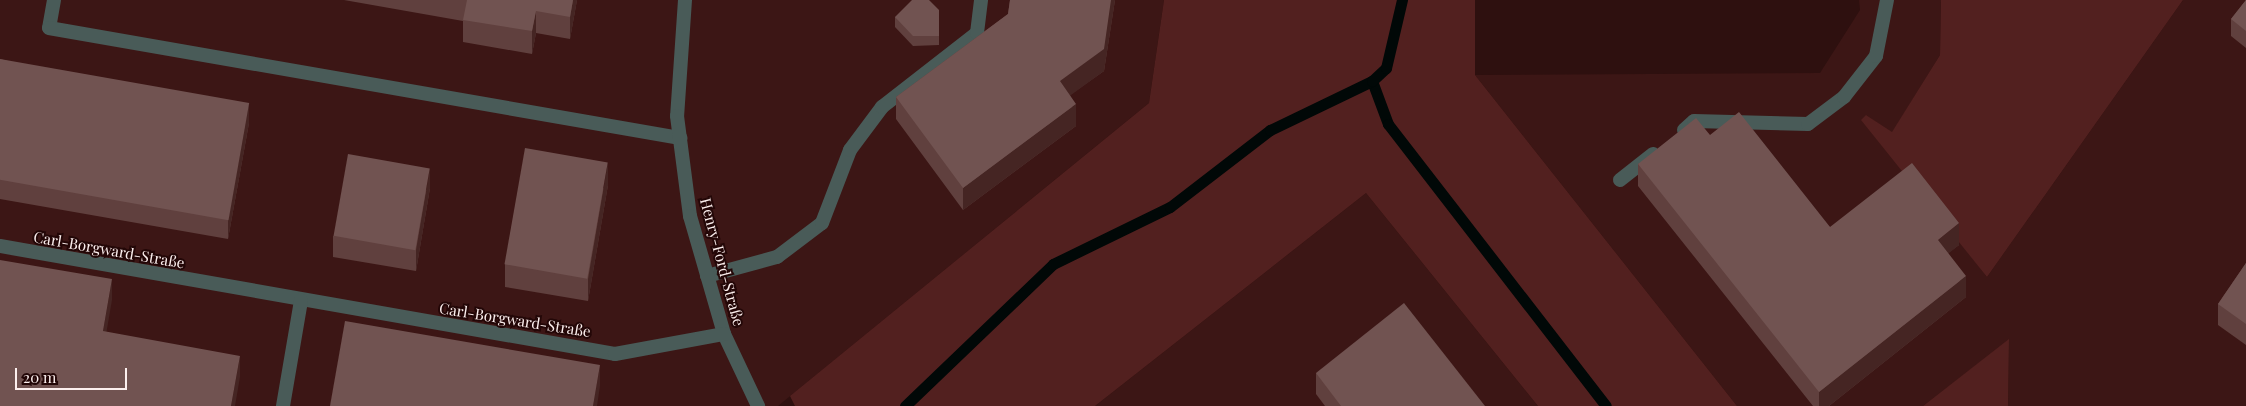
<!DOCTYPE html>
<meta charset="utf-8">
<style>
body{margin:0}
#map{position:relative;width:2246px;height:406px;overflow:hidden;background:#2e100f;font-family:"Playfair Display",serif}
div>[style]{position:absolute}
.built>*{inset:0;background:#3c1615}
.green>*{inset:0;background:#52201f}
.stream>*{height:11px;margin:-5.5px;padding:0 5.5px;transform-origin:5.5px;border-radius:5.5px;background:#010807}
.service>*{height:14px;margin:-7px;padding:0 7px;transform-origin:7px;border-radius:7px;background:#495b58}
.minor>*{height:14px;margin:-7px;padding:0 7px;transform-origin:7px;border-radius:7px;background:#495b58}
.wall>*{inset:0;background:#60403e}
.shaded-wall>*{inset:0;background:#452523}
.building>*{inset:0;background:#715351;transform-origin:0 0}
span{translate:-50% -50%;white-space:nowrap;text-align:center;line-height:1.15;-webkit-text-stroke:4px #230707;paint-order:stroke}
.street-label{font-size:15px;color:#fcefee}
.scale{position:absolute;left:15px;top:368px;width:112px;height:22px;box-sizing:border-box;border:2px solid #fcefee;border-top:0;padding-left:6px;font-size:15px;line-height:18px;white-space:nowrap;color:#fcefee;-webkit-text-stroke:4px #230707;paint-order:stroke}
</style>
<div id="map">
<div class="built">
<i style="clip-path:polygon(0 0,1164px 0,1149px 103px,778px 406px,0 406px)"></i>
<i style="clip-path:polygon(1859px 0,1941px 0,1940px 55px,1892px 133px,1866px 115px,1987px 277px,2183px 0,2246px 0,2246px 406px,2008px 406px,2009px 340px,1923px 406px,1737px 406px,1475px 75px,1820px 73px,1860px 10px)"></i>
<i style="clip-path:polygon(1366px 193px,1538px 406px,1095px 406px)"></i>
</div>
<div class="green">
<i style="clip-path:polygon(1164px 0,1475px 0,1475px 75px,1737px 406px,1538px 406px,1366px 193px,1095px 406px,795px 406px,790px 396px,1149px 103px)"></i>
<i style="clip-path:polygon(1941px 0,2183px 0,1987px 277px,1861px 120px,1866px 115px,1892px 132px,1940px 55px)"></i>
<i style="clip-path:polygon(2009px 339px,2008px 406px,1923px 406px)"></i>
</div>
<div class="stream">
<i style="left:1372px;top:81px;width:46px;rotate:69.6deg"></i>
<i style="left:1388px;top:124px;width:356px;rotate:52.3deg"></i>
<i style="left:905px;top:406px;width:205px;rotate:-43.8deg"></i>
<i style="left:1053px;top:264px;width:130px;rotate:-26deg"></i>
<i style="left:1170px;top:207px;width:126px;rotate:-37.6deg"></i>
<i style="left:1270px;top:130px;width:113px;rotate:-25.7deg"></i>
<i style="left:1372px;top:81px;width:19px;rotate:-43deg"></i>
<i style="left:1386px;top:68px;width:70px;rotate:-76.8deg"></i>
</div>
<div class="service">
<i style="left:54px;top:0;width:28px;rotate:100deg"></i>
<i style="left:49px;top:28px;width:641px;rotate:9.89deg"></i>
<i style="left:1684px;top:130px;width:13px;rotate:-42deg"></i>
<i style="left:1694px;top:121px;width:114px;rotate:1.5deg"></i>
<i style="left:1808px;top:124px;width:45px;rotate:-36.9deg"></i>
<i style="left:1620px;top:180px;width:42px;rotate:-38.2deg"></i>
<i style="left:707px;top:276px;width:73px;rotate:-15.2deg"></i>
<i style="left:777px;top:257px;width:56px;rotate:-37.1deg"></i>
<i style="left:822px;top:223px;width:78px;rotate:-69deg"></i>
<i style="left:850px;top:150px;width:54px;rotate:-53.3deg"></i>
<i style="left:882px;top:107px;width:120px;rotate:-37.9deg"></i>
<i style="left:977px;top:33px;width:33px;rotate:-83deg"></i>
</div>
<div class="minor">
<i style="left:685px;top:0;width:116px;rotate:93.9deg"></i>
<i style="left:677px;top:116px;width:101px;rotate:82.6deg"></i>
<i style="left:690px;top:216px;width:123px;rotate:73.9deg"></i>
<i style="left:724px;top:334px;width:80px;rotate:64.7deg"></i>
<i style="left:1844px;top:97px;width:52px;rotate:-52deg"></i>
<i style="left:1876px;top:56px;width:57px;rotate:-78.9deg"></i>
<i style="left:0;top:246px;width:624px;rotate:9.96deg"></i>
<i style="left:615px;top:354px;width:111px;rotate:-10.4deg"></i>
<i style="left:283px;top:406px;width:107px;rotate:-80.3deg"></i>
</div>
<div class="wall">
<i style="clip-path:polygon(344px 0,577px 0,570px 39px,536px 33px,532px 54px,463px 42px,463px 21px)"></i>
<i style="clip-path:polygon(1010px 0,1115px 0,1104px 71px,1070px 95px,1076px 126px,963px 210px,896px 119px,896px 97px,1008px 14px)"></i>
<i style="clip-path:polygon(2246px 0,2246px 48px,2231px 36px,2231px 19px)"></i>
<i style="clip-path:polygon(939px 10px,939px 45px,913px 46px,895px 27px,895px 17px)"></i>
<i style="clip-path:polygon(0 59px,249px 123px,228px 239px,0 199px)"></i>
<i style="clip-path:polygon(1710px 135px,1830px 227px,1959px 245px,1948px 253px,1966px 297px,1829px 406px,1813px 406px,1638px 186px,1638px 164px)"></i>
<i style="clip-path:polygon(608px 185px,588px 301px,505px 287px,505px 264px)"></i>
<i style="clip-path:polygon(430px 188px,416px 271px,333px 257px,333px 236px)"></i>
<i style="clip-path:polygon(2246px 263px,2246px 345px,2218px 325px,2218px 304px)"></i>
<i style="clip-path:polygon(1316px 373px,1485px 406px,1325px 406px,1316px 394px)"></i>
</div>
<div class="shaded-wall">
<i style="clip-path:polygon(573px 0,577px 0,570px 39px,570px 17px)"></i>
<i style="clip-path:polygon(1111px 0,1115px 0,1104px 71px,1060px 103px,1060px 81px)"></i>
<i style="clip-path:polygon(536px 11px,536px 33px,532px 54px,532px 31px)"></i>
<i style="clip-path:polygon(249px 102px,249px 123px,228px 239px,228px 217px)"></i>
<i style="clip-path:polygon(1076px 104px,1076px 126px,963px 210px,963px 188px)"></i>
<i style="clip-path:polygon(608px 162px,608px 185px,588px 301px,588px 279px)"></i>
<i style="clip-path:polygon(430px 168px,430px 188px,416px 271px,416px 250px)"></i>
<i style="clip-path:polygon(1959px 223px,1959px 245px,1938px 262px,1938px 240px)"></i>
<i style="clip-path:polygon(1966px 276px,1966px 297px,1829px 406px,1819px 406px,1819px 392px)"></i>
<i style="clip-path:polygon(112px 279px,112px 300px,103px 352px,103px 331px)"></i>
<i style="clip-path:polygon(240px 356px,240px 377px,235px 406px,231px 406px)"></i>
<i style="clip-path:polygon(600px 365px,600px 386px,597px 406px,593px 406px)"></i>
</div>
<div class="building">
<i style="clip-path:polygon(467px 0,573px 0,570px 17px,536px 11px,532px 31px,463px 20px)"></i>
<i style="clip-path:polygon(912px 0,929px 0,939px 10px,939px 36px,913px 36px,895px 17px)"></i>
<i style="clip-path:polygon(1010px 0,1111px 0,1104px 49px,1060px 81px,1076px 104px,963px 188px,896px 97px,1008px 14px)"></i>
<i style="clip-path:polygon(2246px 0,2246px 31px,2231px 19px)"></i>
<i style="left:0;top:59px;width:253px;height:119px;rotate:10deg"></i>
<i style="clip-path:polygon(1739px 112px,1830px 227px,1912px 163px,1959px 223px,1938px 240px,1966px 276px,1819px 392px,1638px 164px,1696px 118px,1710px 135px)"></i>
<i style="left:525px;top:148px;width:84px;height:118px;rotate:10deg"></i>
<i style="left:348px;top:154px;width:83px;height:83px;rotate:10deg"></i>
<i style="clip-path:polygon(0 260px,112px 279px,103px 331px,240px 356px,231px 406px,0 406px)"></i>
<i style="clip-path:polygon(2246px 263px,2246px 324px,2218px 304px)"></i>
<i style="clip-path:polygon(1404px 303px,1485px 406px,1341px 406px,1316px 373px)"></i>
<i style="clip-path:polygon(345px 321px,600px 365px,593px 406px,330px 406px)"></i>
</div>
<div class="street-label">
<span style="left:109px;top:250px;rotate:10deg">Carl-Borgward-Straße</span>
<span style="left:722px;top:262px;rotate:75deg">Henry-Ford-Straße</span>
<span style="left:515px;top:320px;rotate:9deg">Carl-Borgward-Straße</span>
</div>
<div class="scale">20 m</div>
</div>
